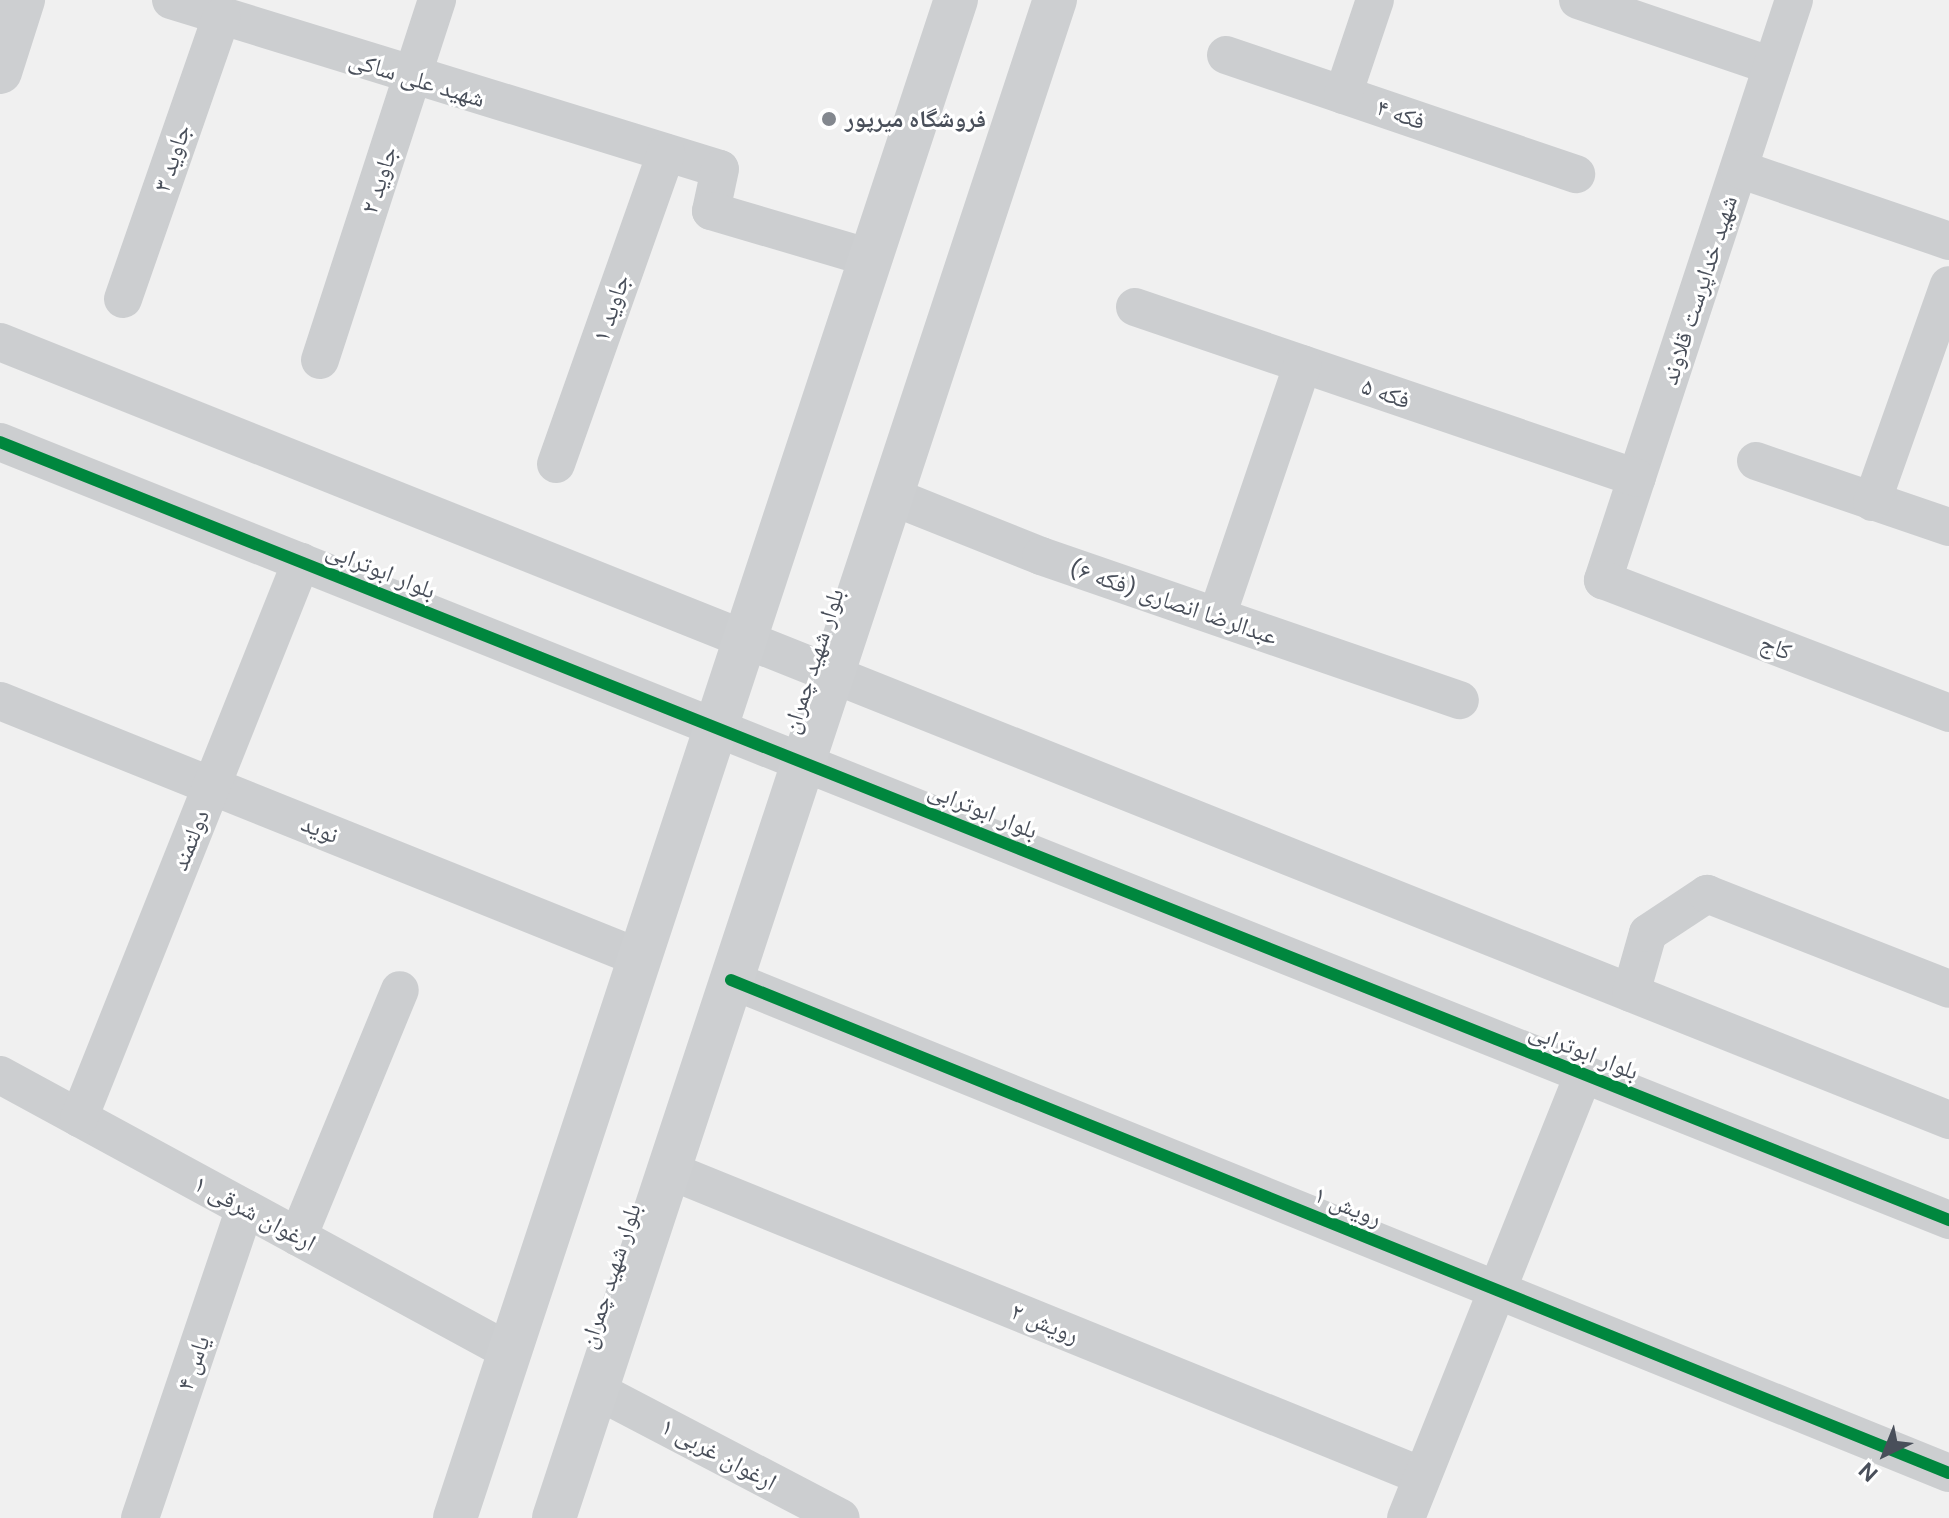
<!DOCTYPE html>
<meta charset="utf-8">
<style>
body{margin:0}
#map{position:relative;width:1949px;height:1518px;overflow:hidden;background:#f0f0f0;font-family:"DM Sans","Noto Naskh Arabic",sans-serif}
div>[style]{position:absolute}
.street>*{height:38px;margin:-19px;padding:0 19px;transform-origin:19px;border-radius:19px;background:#ccced0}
.secondary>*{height:44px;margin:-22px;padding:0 22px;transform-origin:22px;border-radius:22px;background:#cdcfd1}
.cycleway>*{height:12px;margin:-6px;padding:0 6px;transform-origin:6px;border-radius:6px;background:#00873e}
.dots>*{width:22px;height:22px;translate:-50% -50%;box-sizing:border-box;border:4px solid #fff;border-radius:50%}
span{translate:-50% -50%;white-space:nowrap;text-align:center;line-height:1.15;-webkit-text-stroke:6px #fff;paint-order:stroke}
.street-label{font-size:24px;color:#494f5a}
.poi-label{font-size:24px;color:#494f5a;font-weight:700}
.left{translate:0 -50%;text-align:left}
.north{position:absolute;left:1845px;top:1414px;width:80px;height:80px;-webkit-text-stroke:6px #fff;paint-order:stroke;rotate:223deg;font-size:22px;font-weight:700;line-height:32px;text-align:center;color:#494f5a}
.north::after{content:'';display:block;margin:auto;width:28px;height:36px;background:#494f5a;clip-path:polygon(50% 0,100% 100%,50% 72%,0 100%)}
</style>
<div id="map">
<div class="street">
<i style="left:171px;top:0;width:574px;rotate:17.11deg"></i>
<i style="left:720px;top:169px;width:43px;rotate:102.1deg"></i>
<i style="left:711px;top:211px;width:167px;rotate:16.4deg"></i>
<i style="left:1578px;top:0;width:205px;rotate:18.8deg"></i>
<i style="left:1794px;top:0;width:611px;rotate:108.23deg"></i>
<i style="left:1603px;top:580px;width:371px;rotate:21deg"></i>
<i style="left:1226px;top:55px;width:370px;rotate:18.8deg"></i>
<i style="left:1343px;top:95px;width:100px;rotate:-71.4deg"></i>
<i style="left:1739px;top:169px;width:222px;rotate:18.9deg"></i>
<i style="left:123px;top:299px;width:299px;rotate:-70.8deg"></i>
<i style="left:1135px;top:307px;width:530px;rotate:18.81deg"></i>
<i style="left:0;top:342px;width:2099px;rotate:21.76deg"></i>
<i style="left:320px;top:360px;width:379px;rotate:-72deg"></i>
<i style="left:0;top:442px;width:2099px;rotate:21.76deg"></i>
<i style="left:1756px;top:461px;width:204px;rotate:18.9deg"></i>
<i style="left:556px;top:464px;width:330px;rotate:-70.5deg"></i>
<i style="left:891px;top:496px;width:162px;rotate:21.8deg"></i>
<i style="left:1041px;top:556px;width:443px;rotate:19deg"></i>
<i style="left:1872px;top:502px;width:230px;rotate:-70.5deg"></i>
<i style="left:1217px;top:616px;width:266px;rotate:-71.2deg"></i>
<i style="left:0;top:701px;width:690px;rotate:21.88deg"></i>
<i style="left:731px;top:980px;width:1314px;rotate:22.04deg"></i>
<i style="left:1631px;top:993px;width:62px;rotate:-74.2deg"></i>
<i style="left:1648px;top:933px;width:71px;rotate:-33.5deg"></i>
<i style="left:1707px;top:894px;width:260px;rotate:21.4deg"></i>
<i style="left:0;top:1075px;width:580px;rotate:28.51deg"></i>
<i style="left:79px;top:1118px;width:599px;rotate:-68.23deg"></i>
<i style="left:668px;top:1170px;width:814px;rotate:22.09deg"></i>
<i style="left:298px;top:1237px;width:267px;rotate:-67.6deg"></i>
<i style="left:596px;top:1390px;width:276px;rotate:27.6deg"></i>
<i style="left:140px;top:1518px;width:327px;rotate:-71.3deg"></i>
<i style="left:1406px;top:1518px;width:478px;rotate:-68.2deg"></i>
</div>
<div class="secondary">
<i style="left:0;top:72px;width:76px;rotate:-72.3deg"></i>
<i style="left:455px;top:1518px;width:1599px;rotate:-71.74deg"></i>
<i style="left:554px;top:1518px;width:1599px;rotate:-71.74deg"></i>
</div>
<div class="cycleway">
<i style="left:0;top:442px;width:2099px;rotate:21.76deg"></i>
<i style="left:731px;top:980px;width:1314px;rotate:22.04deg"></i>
</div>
<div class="dots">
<i style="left:829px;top:119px;background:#83878e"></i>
</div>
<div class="street-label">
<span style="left:417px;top:79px;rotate:17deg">شهید علی ساکی</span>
<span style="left:1401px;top:114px;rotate:19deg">فکه ۴</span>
<span style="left:172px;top:158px;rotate:-71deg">جاوید ۳</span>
<span style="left:379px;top:180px;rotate:-72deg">جاوید ۲</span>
<span style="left:1699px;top:290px;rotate:-72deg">شهید خداپرست قلاوند</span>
<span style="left:611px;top:308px;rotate:-71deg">جاوید ۱</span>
<span style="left:1386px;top:393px;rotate:19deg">فکه ۵</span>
<span style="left:381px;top:570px;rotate:22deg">بلوار ابوترابی</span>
<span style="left:1174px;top:602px;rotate:19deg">عبدالرضا انصاری (فکه ۶)</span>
<span style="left:1776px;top:647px;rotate:21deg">کاج</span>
<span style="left:813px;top:661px;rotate:-72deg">بلوار شهید چمران</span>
<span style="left:983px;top:810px;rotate:22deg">بلوار ابوترابی</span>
<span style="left:320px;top:829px;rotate:22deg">نوید</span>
<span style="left:190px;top:840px;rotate:-68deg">دولتمند</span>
<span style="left:1584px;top:1051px;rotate:22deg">بلوار ابوترابی</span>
<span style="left:1348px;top:1206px;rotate:22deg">رویش ۱</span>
<span style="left:255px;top:1213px;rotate:28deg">ارغوان شرقی ۱</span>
<span style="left:610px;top:1276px;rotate:-72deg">بلوار شهید چمران</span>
<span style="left:1045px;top:1323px;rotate:22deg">رویش ۲</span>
<span style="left:193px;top:1363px;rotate:-71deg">یاس ۴</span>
<span style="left:719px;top:1454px;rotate:28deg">ارغوان غربی ۱</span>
</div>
<div class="poi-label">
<span class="left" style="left:845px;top:119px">فروشگاه میرپور</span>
</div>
<div class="north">N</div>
</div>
